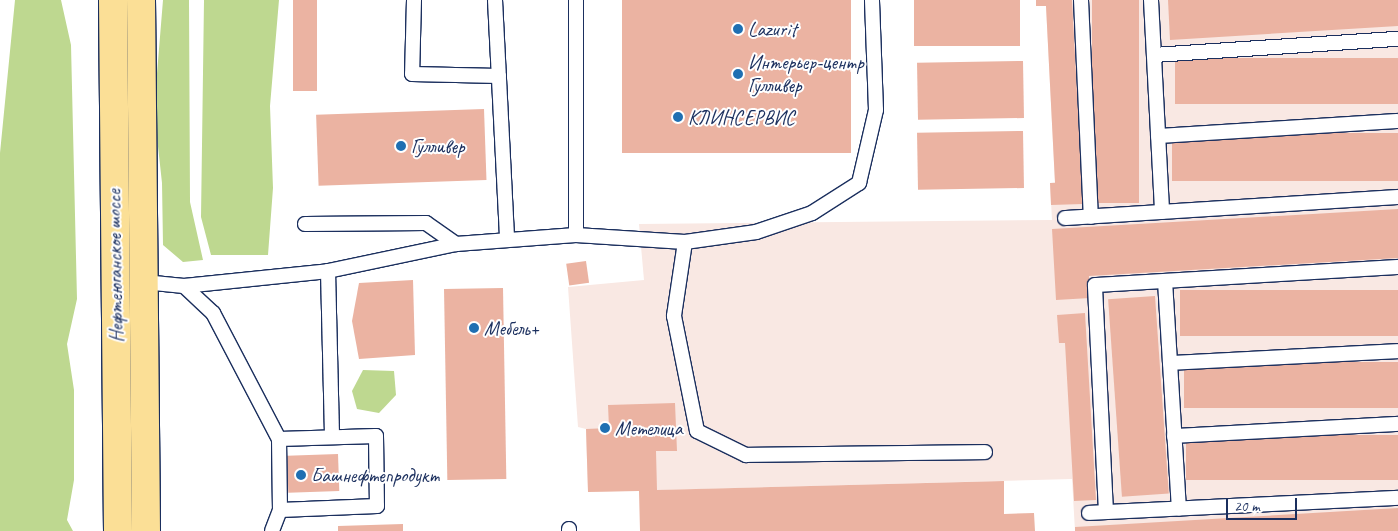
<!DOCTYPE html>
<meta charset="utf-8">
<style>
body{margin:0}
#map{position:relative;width:1398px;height:531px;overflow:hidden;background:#fff;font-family:Caveat,sans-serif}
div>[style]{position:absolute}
.built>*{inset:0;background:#f9e8e3}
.green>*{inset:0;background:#bed890}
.building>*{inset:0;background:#ebb3a2;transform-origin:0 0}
.roads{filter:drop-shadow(1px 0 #1b2f5e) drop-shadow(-1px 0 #1b2f5e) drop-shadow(0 1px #1b2f5e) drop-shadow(0 -1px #1b2f5e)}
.service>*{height:14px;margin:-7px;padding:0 7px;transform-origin:7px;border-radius:7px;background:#fff}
.primary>*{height:28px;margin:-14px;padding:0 14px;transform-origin:14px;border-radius:14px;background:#fbdf96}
.dots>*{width:14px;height:14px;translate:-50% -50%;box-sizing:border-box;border:2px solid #fff;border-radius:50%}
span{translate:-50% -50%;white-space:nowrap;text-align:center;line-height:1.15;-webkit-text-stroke:4px #fff;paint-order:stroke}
.poi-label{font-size:20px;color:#1b2f5e}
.left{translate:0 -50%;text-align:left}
.street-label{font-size:20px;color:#1b2f5e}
.scale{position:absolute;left:1226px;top:498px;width:71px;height:22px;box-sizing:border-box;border:2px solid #1b2f5e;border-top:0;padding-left:6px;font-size:15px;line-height:18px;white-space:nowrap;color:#1b2f5e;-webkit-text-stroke:4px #fff;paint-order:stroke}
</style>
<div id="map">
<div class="built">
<i style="clip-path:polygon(1036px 0,1398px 0,1398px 531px,1075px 531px,1072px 479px,588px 492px,586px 429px,578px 427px,568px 287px,644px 280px,639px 224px,1052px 220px,1050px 183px,1055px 182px,1046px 6px,1036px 6px)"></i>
</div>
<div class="green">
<i style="clip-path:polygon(15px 0,61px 0,71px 45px,77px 299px,67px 344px,74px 390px,74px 480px,67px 520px,73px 531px,0 531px,0 153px)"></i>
<i style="clip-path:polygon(163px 0,189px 0,190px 202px,203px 260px,183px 262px,163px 245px,162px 183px,154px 110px)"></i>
<i style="clip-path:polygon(204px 0,279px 0,270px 106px,273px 188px,268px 255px,211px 255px,201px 217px)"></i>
<i style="clip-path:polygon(363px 370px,394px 371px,396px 395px,379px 413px,357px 409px,352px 391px)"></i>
</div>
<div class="building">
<i style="left:293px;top:0;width:24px;height:91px"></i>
<i style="left:622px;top:0;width:229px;height:153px"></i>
<i style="left:914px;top:0;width:106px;height:46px"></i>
<i style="clip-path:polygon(1036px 0,1072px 0,1083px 204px,1051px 205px,1050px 183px,1055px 183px,1046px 6px,1036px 6px)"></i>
<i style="left:1092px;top:0;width:47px;height:203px"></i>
<i style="clip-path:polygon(1168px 0,1398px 0,1398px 26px,1170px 40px)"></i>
<i style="left:1398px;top:58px;width:46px;height:223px;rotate:90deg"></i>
<i style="left:1023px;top:61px;width:57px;height:106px;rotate:89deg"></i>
<i style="left:484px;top:109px;width:71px;height:168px;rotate:88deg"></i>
<i style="left:1023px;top:131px;width:57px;height:106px;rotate:89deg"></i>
<i style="left:1398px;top:133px;width:48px;height:226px;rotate:90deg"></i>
<i style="clip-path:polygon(1398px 209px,1398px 258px,1089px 276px,1090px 298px,1056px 300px,1052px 229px)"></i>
<i style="left:586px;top:261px;width:22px;height:20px;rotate:82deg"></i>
<i style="clip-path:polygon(413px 280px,415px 355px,359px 359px,352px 321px,359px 283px)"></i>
<i style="left:503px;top:288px;width:191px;height:59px;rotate:89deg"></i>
<i style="left:1398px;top:290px;width:46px;height:218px;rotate:90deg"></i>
<i style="left:1155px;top:296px;width:198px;height:47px;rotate:86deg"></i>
<i style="clip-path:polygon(1085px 313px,1096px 500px,1074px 501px,1065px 343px,1059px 343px,1057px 315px)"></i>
<i style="left:1398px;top:362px;width:46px;height:214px;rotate:90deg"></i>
<i style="clip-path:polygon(675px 403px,677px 451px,656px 451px,657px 490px,1004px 481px,1004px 514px,1034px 513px,1035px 531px,640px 531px,639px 491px,588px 492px,586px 429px,609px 428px,608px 405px)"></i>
<i style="left:1398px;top:435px;width:45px;height:212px;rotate:90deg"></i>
<i style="left:338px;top:454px;width:37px;height:51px;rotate:88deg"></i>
<i style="clip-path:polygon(1398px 508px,1398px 531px,1075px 531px,1075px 527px)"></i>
<i style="clip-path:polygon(403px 524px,403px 531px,338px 531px,338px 526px)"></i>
</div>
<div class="roads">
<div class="service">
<i style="left:414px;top:0;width:74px;rotate:91.5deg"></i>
<i style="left:412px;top:74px;width:87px;rotate:1.3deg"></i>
<i style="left:495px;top:0;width:240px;rotate:87.1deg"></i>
<i style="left:576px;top:0;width:235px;rotate:90deg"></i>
<i style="left:576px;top:235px;width:109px;rotate:3.7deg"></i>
<i style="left:685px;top:242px;width:72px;rotate:-8deg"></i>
<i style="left:756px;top:232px;width:59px;rotate:-18.7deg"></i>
<i style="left:812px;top:213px;width:56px;rotate:-32.6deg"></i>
<i style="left:859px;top:183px;width:75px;rotate:-76.9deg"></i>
<i style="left:876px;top:110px;width:110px;rotate:-92.1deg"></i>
<i style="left:1081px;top:0;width:217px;rotate:87.4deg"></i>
<i style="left:1151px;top:0;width:212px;rotate:87deg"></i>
<i style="left:1154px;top:55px;width:245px;rotate:-3.8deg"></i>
<i style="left:1158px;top:136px;width:240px;rotate:-3.6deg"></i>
<i style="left:1065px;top:218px;width:334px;rotate:-3.6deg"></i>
<i style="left:305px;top:224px;width:121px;rotate:-0.5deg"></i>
<i style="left:426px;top:223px;width:37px;rotate:35deg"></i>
<i style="left:685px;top:242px;width:75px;rotate:98.5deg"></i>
<i style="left:674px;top:316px;width:117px;rotate:78.7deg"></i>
<i style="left:697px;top:431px;width:55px;rotate:26.1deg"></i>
<i style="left:746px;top:455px;width:239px;rotate:-0.7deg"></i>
<i style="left:328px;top:271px;width:166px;rotate:88.6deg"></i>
<i style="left:1165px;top:281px;width:228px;rotate:86.5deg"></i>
<i style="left:144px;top:282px;width:40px;rotate:5.7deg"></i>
<i style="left:184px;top:286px;width:40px;rotate:43deg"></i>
<i style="left:213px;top:313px;width:142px;rotate:62.4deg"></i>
<i style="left:279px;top:439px;width:71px;rotate:89.2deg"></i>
<i style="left:280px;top:510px;width:22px;rotate:111deg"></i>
<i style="left:184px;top:286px;width:145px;rotate:-5.9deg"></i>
<i style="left:328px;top:271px;width:131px;rotate:-11.9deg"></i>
<i style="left:456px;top:244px;width:120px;rotate:-4.3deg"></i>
<i style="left:1170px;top:363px;width:228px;rotate:-3deg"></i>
<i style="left:1174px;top:436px;width:224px;rotate:-3.1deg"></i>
<i style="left:279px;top:439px;width:97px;rotate:-1.8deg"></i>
<i style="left:376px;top:436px;width:70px;rotate:89.2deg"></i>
<i style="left:377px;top:506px;width:97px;rotate:177.6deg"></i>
<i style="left:1106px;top:512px;width:227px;rotate:-92.8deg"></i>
<i style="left:1095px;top:285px;width:304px;rotate:-3.4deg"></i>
<i style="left:1089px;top:513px;width:309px;rotate:-2.8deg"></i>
<i style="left:569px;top:531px;width:2px;rotate:-90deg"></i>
</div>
<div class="primary">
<i style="left:113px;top:0;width:531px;rotate:89.46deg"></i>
<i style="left:141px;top:0;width:531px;rotate:89.46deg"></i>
</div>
</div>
<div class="dots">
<i style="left:738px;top:29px;background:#1f6fb2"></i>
<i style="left:738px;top:74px;background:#1f6fb2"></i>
<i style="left:678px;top:117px;background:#1f6fb2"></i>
<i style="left:401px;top:146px;background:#1f6fb2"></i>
<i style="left:474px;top:328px;background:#1f6fb2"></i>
<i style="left:605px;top:428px;background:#1f6fb2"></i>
<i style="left:301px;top:475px;background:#1f6fb2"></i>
</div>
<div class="poi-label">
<span class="left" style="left:748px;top:29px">Lazurit</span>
<span class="left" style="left:748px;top:74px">Интерьер-центр<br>Гулливер</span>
<span class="left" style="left:688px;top:117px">КЛИНСЕРВИС</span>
<span class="left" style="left:411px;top:146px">Гулливер</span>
<span class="left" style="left:484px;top:328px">Мебель+</span>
<span class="left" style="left:615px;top:428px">Метелица</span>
<span class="left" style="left:311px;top:475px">Башнефтепродукт</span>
</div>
<div class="street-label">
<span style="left:115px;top:266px;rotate:-91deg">Нефтеюганское шоссе</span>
</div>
<div class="scale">20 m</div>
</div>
